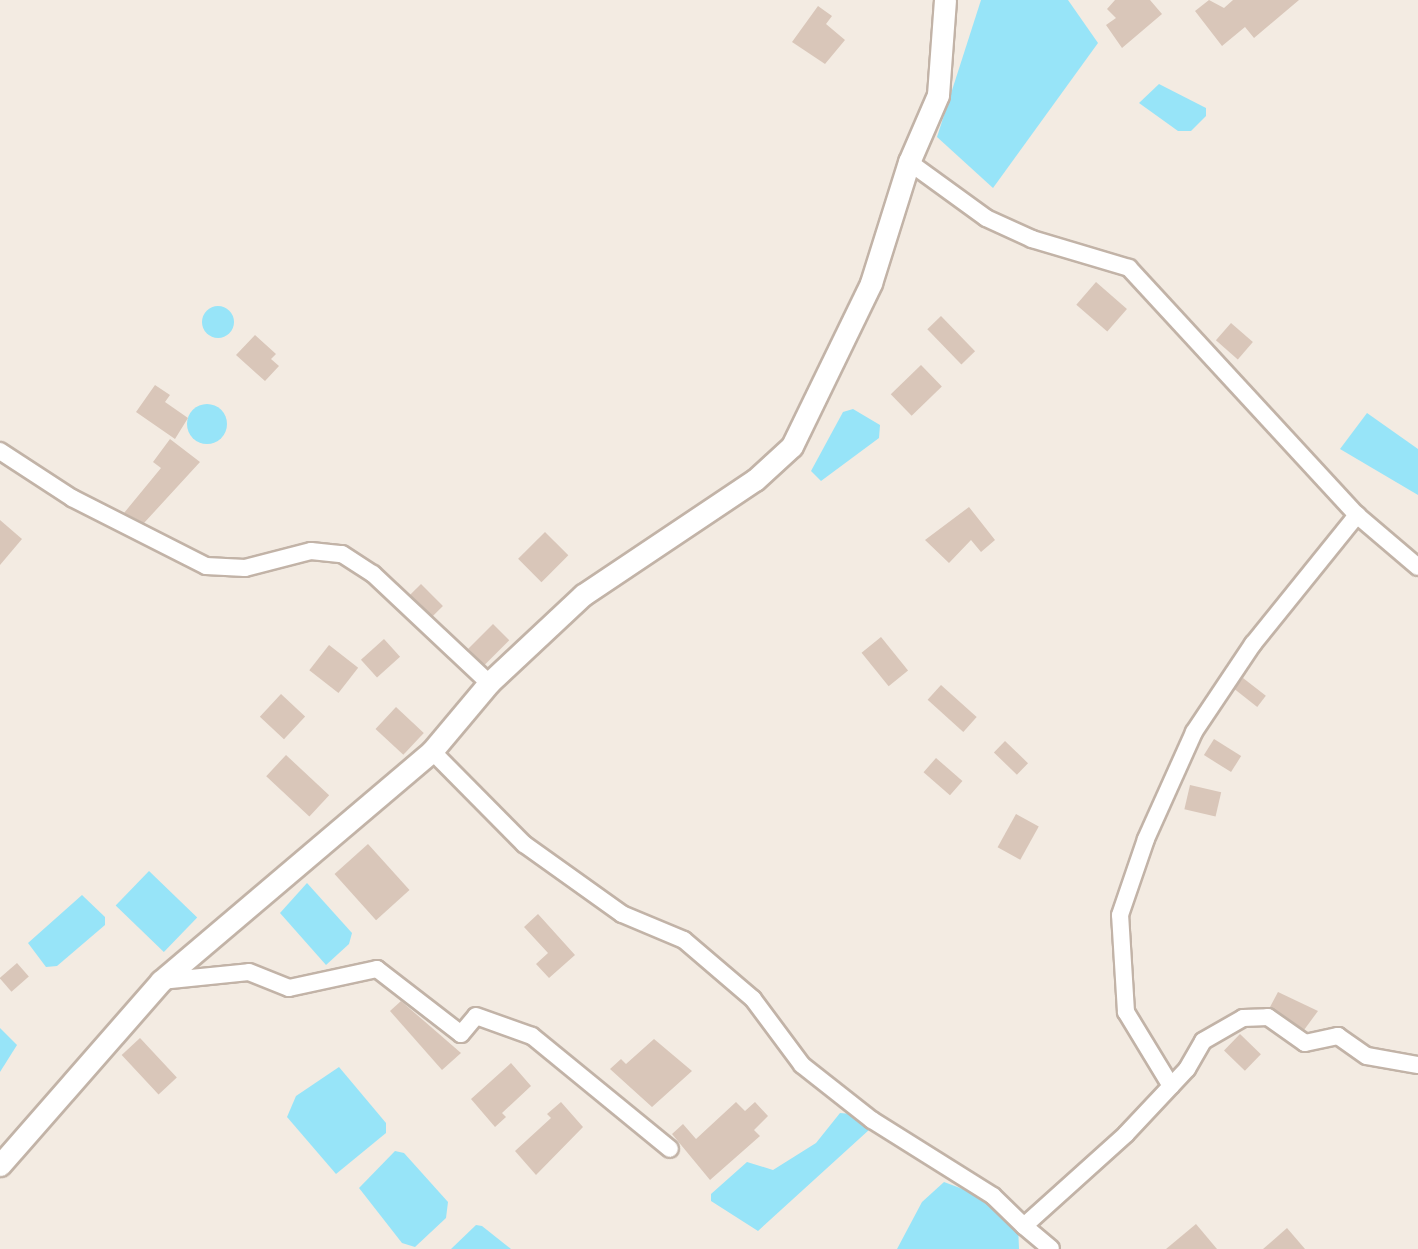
<!DOCTYPE html>
<style>
body{margin:0}
#map{position:relative;width:1418px;height:1249px;overflow:hidden;background:#f3ebe2;font-family:"DM Sans",sans-serif}
div>[style]{position:absolute}
.water>*{inset:0;background:#97e4f8;transform-origin:0 0}
.round{border-radius:50%}
.building>*{inset:0;background:#d9c6b9;transform-origin:0 0}
.roads{filter:drop-shadow(2px 0 #c2b3a7) drop-shadow(-2px 0 #c2b3a7) drop-shadow(0 2px #c2b3a7) drop-shadow(0 -2px #c2b3a7)}
.minor>*{height:16px;margin:-8px;padding:0 8px;transform-origin:8px;border-radius:8px;background:#fff}
.tertiary>*{height:21px;margin:-10.5px;padding:0 10.5px;transform-origin:10.5px;border-radius:10.5px;background:#fff}
span{translate:-50% -50%;white-space:nowrap;text-align:center;line-height:1.15;-webkit-text-stroke:6px #fff;paint-order:stroke}
</style>
<div id="map">
<div class="water">
<i style="clip-path:polygon(981px 0,1068px 0,1098px 43px,993px 188px,937px 137px)"></i>
<i style="clip-path:polygon(1159px 84px,1206px 108px,1206px 116px,1191px 131px,1178px 131px,1139px 103px)"></i>
<i class="round" style="left:202px;top:306px;width:32px;height:32px"></i>
<i class="round" style="left:187px;top:404px;width:40px;height:40px"></i>
<i style="clip-path:polygon(853px 409px,880px 425px,879px 438px,821px 481px,811px 471px,843px 412px)"></i>
<i style="clip-path:polygon(1367px 413px,1418px 449px,1418px 495px,1340px 449px)"></i>
<i style="left:149px;top:871px;width:67px;height:48px;rotate:44deg"></i>
<i style="clip-path:polygon(307px 883px,352px 933px,349px 944px,326px 965px,280px 913px)"></i>
<i style="clip-path:polygon(82px 895px,105px 917px,105px 925px,57px 966px,46px 967px,28px 943px)"></i>
<i style="clip-path:polygon(0 1028px,17px 1045px,0 1072px)"></i>
<i style="clip-path:polygon(339px 1067px,386px 1123px,386px 1133px,336px 1174px,287px 1117px,296px 1096px)"></i>
<i style="clip-path:polygon(840px 1113px,852px 1114px,870px 1129px,758px 1231px,711px 1201px,711px 1194px,747px 1162px,773px 1170px,816px 1143px)"></i>
<i style="clip-path:polygon(395px 1151px,404px 1153px,448px 1202px,446px 1218px,415px 1247px,402px 1243px,359px 1188px)"></i>
<i style="clip-path:polygon(944px 1182px,968px 1191px,1018px 1225px,1019px 1249px,897px 1249px,922px 1202px)"></i>
<i style="clip-path:polygon(476px 1225px,482px 1226px,511px 1249px,451px 1249px)"></i>
</div>
<div class="building">
<i style="clip-path:polygon(1115px 0,1150px 0,1162px 14px,1122px 48px,1106px 25px,1116px 18px,1107px 9px)"></i>
<i style="clip-path:polygon(1209px 0,1224px 8px,1233px 0,1299px 0,1254px 38px,1245px 27px,1222px 46px,1195px 11px)"></i>
<i style="clip-path:polygon(818px 6px,832px 16px,826px 24px,845px 40px,825px 64px,792px 42px)"></i>
<i style="left:1096px;top:282px;width:41px;height:30px;rotate:41deg"></i>
<i style="left:941px;top:316px;width:49px;height:19px;rotate:46deg"></i>
<i style="left:1231px;top:323px;width:29px;height:23px;rotate:41deg"></i>
<i style="clip-path:polygon(255px 335px,276px 354px,271px 359px,279px 366px,265px 381px,236px 355px)"></i>
<i style="left:921px;top:365px;width:30px;height:42px;rotate:46deg"></i>
<i style="clip-path:polygon(155px 385px,170px 395px,165px 402px,188px 418px,175px 439px,136px 412px)"></i>
<i style="clip-path:polygon(170px 439px,200px 462px,144px 523px,124px 513px,161px 468px,153px 462px)"></i>
<i style="clip-path:polygon(969px 507px,995px 540px,981px 552px,971px 540px,949px 563px,925px 540px)"></i>
<i style="clip-path:polygon(0 520px,22px 539px,0 565px)"></i>
<i style="left:545px;top:532px;width:33px;height:38px;rotate:45deg"></i>
<i style="left:421px;top:584px;width:31px;height:16px;rotate:45deg"></i>
<i style="left:493px;top:624px;width:23px;height:35px;rotate:45deg"></i>
<i style="left:881px;top:637px;width:43px;height:25px;rotate:51deg"></i>
<i style="left:384px;top:639px;width:24px;height:31px;rotate:48deg"></i>
<i style="left:329px;top:645px;width:37px;height:32px;rotate:38deg"></i>
<i style="left:1243px;top:678px;width:29px;height:14px;rotate:38deg"></i>
<i style="left:941px;top:685px;width:48px;height:20px;rotate:42deg"></i>
<i style="left:281px;top:694px;width:33px;height:31px;rotate:43deg"></i>
<i style="left:396px;top:707px;width:38px;height:30px;rotate:43deg"></i>
<i style="left:1214px;top:739px;width:32px;height:19px;rotate:32deg"></i>
<i style="left:1005px;top:741px;width:32px;height:16px;rotate:44deg"></i>
<i style="left:286px;top:755px;width:59px;height:29px;rotate:43deg"></i>
<i style="left:936px;top:758px;width:35px;height:19px;rotate:41deg"></i>
<i style="left:1190px;top:785px;width:32px;height:25px;rotate:13deg"></i>
<i style="left:1016px;top:814px;width:26px;height:38px;rotate:29deg"></i>
<i style="left:368px;top:844px;width:62px;height:45px;rotate:48deg"></i>
<i style="clip-path:polygon(538px 914px,575px 955px,549px 978px,536px 964px,548px 953px,524px 927px)"></i>
<i style="left:17px;top:963px;width:18px;height:23px;rotate:49deg"></i>
<i style="clip-path:polygon(1278px 992px,1318px 1011px,1304px 1030px,1270px 1007px)"></i>
<i style="clip-path:polygon(401px 1001px,461px 1053px,442px 1070px,390px 1011px)"></i>
<i style="left:1240px;top:1034px;width:29px;height:23px;rotate:44deg"></i>
<i style="left:140px;top:1038px;width:54px;height:25px;rotate:47deg"></i>
<i style="clip-path:polygon(654px 1039px,692px 1071px,652px 1107px,610px 1069px,621px 1059px,626px 1064px)"></i>
<i style="clip-path:polygon(511px 1063px,531px 1086px,502px 1113px,506px 1117px,495px 1127px,471px 1099px)"></i>
<i style="clip-path:polygon(561px 1102px,583px 1127px,536px 1175px,515px 1151px,551px 1118px,547px 1114px)"></i>
<i style="clip-path:polygon(736px 1102px,745px 1111px,755px 1102px,768px 1116px,754px 1130px,760px 1136px,710px 1180px,672px 1134px,683px 1124px,696px 1139px)"></i>
<i style="clip-path:polygon(1196px 1224px,1217px 1249px,1166px 1249px)"></i>
<i style="clip-path:polygon(1287px 1228px,1305px 1249px,1263px 1249px)"></i>
</div>
<div class="roads">
<div class="minor">
<i style="left:909px;top:162px;width:95px;rotate:36deg"></i>
<i style="left:986px;top:218px;width:51px;rotate:24.5deg"></i>
<i style="left:1032px;top:239px;width:101px;rotate:16.6deg"></i>
<i style="left:1129px;top:268px;width:336px;rotate:47.3deg"></i>
<i style="left:1357px;top:515px;width:80px;rotate:40.4deg"></i>
<i style="left:0;top:451px;width:86px;rotate:33.1deg"></i>
<i style="left:72px;top:498px;width:150px;rotate:26.9deg"></i>
<i style="left:206px;top:566px;width:39px;rotate:3deg"></i>
<i style="left:245px;top:568px;width:68px;rotate:-14.4deg"></i>
<i style="left:311px;top:551px;width:31px;rotate:6deg"></i>
<i style="left:342px;top:554px;width:37px;rotate:33deg"></i>
<i style="left:373px;top:574px;width:159px;rotate:43.2deg"></i>
<i style="left:432px;top:751px;width:131px;rotate:45.3deg"></i>
<i style="left:524px;top:844px;width:120px;rotate:35.5deg"></i>
<i style="left:622px;top:914px;width:67px;rotate:22.8deg"></i>
<i style="left:684px;top:940px;width:91px;rotate:40.5deg"></i>
<i style="left:753px;top:999px;width:82px;rotate:53.4deg"></i>
<i style="left:802px;top:1065px;width:89px;rotate:38.2deg"></i>
<i style="left:872px;top:1120px;width:143px;rotate:32.1deg"></i>
<i style="left:993px;top:1196px;width:43px;rotate:44.1deg"></i>
<i style="left:1024px;top:1226px;width:137px;rotate:-42deg"></i>
<i style="left:1126px;top:1134px;width:89px;rotate:-46.8deg"></i>
<i style="left:1187px;top:1069px;width:32px;rotate:-60deg"></i>
<i style="left:1203px;top:1041px;width:46px;rotate:-29.9deg"></i>
<i style="left:1243px;top:1018px;width:25px;rotate:-2deg"></i>
<i style="left:1268px;top:1017px;width:45px;rotate:35.1deg"></i>
<i style="left:1305px;top:1043px;width:34px;rotate:-12deg"></i>
<i style="left:1338px;top:1036px;width:35px;rotate:35deg"></i>
<i style="left:1367px;top:1056px;width:52px;rotate:10deg"></i>
<i style="left:161px;top:981px;width:88px;rotate:-5.8deg"></i>
<i style="left:249px;top:972px;width:43px;rotate:21.8deg"></i>
<i style="left:289px;top:988px;width:90px;rotate:-12.2deg"></i>
<i style="left:377px;top:969px;width:106px;rotate:37.7deg"></i>
<i style="left:461px;top:1034px;width:23px;rotate:-50deg"></i>
<i style="left:476px;top:1016px;width:59px;rotate:19.7deg"></i>
<i style="left:532px;top:1036px;width:178px;rotate:39.3deg"></i>
<i style="left:1171px;top:1086px;width:87px;rotate:-121.3deg"></i>
<i style="left:1126px;top:1012px;width:97px;rotate:-93.5deg"></i>
<i style="left:1120px;top:915px;width:80px;rotate:-71.1deg"></i>
<i style="left:1146px;top:839px;width:117px;rotate:-65.8deg"></i>
<i style="left:1194px;top:732px;width:106px;rotate:-56.2deg"></i>
<i style="left:1253px;top:644px;width:166px;rotate:-51.1deg"></i>
<i style="left:1024px;top:1226px;width:35px;rotate:40deg"></i>
</div>
<div class="tertiary">
<i style="left:0;top:1165px;width:244px;rotate:-48.8deg"></i>
<i style="left:161px;top:981px;width:355px;rotate:-40.3deg"></i>
<i style="left:432px;top:751px;width:89px;rotate:-50deg"></i>
<i style="left:489px;top:683px;width:129px;rotate:-43.1deg"></i>
<i style="left:583px;top:595px;width:207px;rotate:-33.8deg"></i>
<i style="left:755px;top:480px;width:50px;rotate:-42.6deg"></i>
<i style="left:792px;top:446px;width:181px;rotate:-64.1deg"></i>
<i style="left:871px;top:283px;width:127px;rotate:-72.6deg"></i>
<i style="left:909px;top:162px;width:73px;rotate:-66.6deg"></i>
<i style="left:938px;top:95px;width:95px;rotate:-85.8deg"></i>
</div>
</div>
</div>
